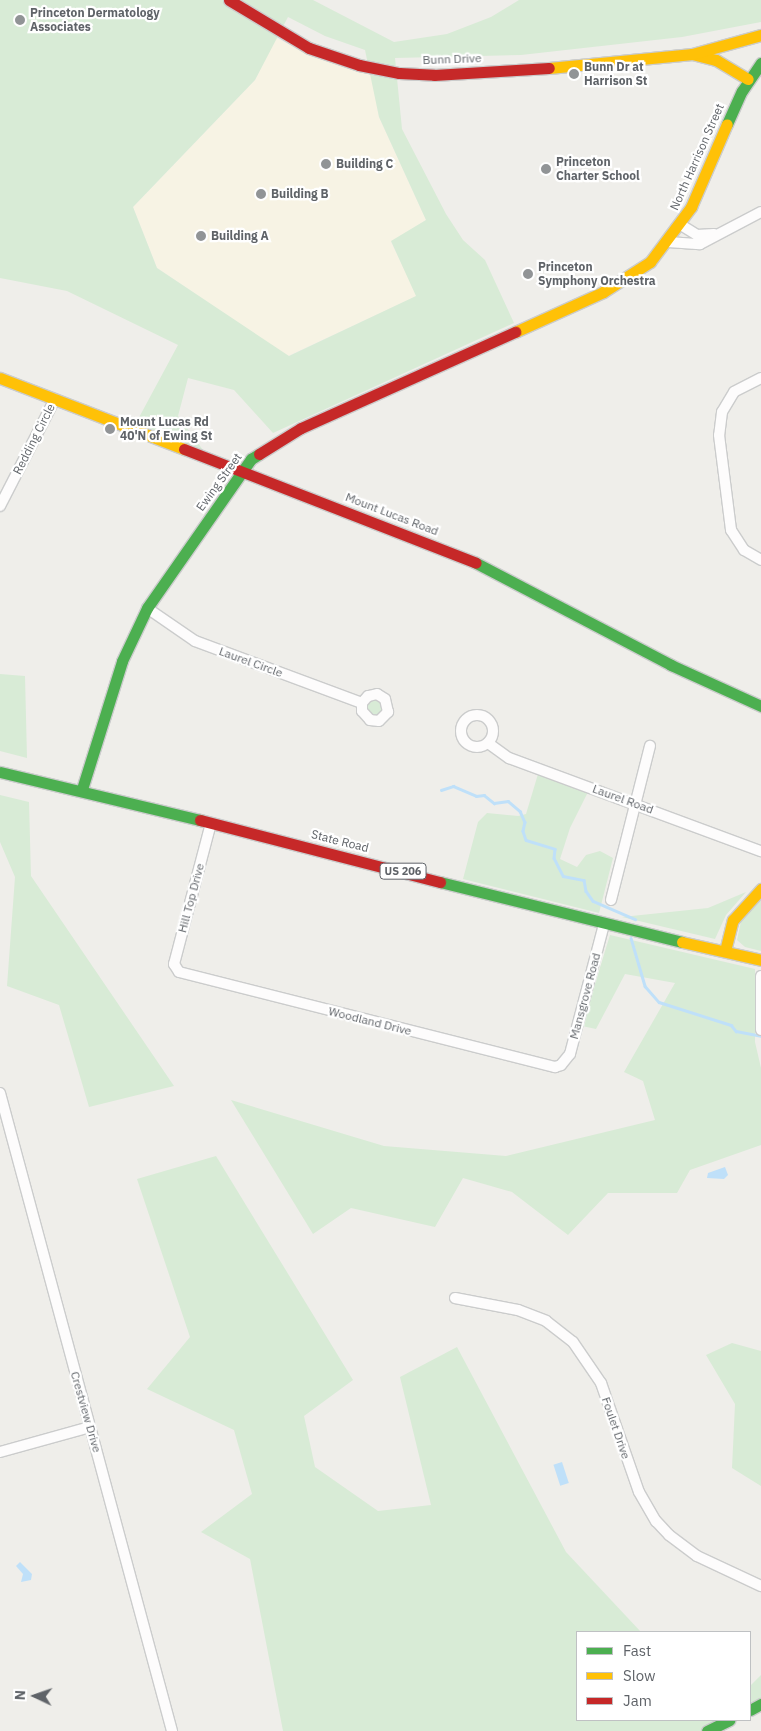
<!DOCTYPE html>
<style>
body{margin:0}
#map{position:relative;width:761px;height:1731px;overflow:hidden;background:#efeeea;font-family:"IBM Plex Sans",sans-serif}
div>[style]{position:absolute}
.commercial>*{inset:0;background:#f7f3e4}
.green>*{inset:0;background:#d8ebd6}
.round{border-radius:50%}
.water>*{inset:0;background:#bfe0f9;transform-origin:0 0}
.stream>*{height:2.5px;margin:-1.25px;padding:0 1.25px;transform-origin:1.25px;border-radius:1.25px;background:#bfe0f9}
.roads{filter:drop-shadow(1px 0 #cbcccc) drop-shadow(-1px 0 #cbcccc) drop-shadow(0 1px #cbcccc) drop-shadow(0 -1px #cbcccc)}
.street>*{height:10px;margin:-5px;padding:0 5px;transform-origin:5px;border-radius:5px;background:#fdfcfc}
.street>.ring{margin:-5px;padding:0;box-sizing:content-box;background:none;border:10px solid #fdfcfc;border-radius:50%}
.fast>*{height:11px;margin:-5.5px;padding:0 5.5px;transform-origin:5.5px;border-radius:5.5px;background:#4caf50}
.slow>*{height:11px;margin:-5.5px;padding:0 5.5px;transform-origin:5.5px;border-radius:5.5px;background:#ffc107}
.jam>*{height:11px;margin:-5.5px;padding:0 5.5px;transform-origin:5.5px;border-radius:5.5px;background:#c62828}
.dots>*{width:14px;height:14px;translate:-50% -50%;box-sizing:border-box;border:2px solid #fff;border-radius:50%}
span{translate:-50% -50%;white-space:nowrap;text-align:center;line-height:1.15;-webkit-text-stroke:4.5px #fff;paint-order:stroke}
.shield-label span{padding:1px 4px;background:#fff;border:1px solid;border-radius:4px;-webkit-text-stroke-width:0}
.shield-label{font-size:11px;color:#5f6368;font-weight:700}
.poi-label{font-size:12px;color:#5f6368;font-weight:700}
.left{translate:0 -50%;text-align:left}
.street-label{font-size:12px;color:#5f6368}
.legend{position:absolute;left:576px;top:1631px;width:175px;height:90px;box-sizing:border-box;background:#fff;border:1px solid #bfc1c3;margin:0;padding:6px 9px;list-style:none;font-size:15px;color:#5f6368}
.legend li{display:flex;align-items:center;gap:10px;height:25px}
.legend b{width:25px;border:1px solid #bfc1c3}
.north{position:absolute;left:10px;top:1671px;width:50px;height:50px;-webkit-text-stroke:4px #fff;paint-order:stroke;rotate:273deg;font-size:14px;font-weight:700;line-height:20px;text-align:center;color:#5f6368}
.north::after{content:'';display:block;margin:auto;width:18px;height:22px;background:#5f6368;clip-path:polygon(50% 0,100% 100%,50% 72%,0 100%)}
</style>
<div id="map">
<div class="commercial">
<i style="clip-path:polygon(276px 38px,312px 56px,371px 75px,379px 117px,426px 220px,391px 242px,417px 296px,288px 356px,157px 268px,133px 207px,255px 80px)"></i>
</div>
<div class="green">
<i style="clip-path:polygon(evenodd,0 0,313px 0,394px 42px,447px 34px,491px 17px,519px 0,761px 0,761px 22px,682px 37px,521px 55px,395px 58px,402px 129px,446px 214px,463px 240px,485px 260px,514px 323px,273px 433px,234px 390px,188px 378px,178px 416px,203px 450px,136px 423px,178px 345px,67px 291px,0 278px,0 0,288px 17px,325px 36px,365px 50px,379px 117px,426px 220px,391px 241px,416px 296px,289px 356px,157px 268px,133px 207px,255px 80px,288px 17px)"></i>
<i style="clip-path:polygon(0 674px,25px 676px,27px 758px,0 751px)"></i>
<i class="round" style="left:366px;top:699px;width:18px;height:18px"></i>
<i style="clip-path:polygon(538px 774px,588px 792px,570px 828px,560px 859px,577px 867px,586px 855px,600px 851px,613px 858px,599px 913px,463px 879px,478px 822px,487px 813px,518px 816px,526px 814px)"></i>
<i style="clip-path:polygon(0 795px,29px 802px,31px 876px,174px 1086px,89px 1107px,59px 1005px,7px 986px,15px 877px,0 842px)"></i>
<i style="clip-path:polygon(746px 892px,726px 915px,715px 939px,622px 917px,708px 908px)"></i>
<i style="clip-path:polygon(761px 899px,761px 951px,745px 947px,737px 940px,741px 921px)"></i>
<i style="clip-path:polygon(610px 935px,755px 969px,755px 1042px,761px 1068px,761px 1145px,690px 1170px,677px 1193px,608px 1193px,568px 1235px,512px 1192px,463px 1178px,435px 1227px,351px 1208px,313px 1234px,231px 1100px,384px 1146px,506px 1156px,655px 1120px,643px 1081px,624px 1072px,675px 983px,625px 974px,596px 1029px,582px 1026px)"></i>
<i style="clip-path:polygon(216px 1156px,353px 1380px,304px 1416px,315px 1467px,378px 1511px,431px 1505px,400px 1377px,457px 1347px,566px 1552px,641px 1632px,577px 1632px,577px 1720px,725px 1720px,701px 1731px,283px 1731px,250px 1559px,201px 1532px,252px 1494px,234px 1430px,147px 1389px,190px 1337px,137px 1179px)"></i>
<i style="clip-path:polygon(732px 1343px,761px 1351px,761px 1486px,732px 1468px,735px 1404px,706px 1355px)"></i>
<i style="clip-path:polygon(761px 1675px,761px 1703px,750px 1708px,750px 1686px)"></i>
</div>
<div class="water">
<i style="clip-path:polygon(725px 1167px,728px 1175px,724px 1179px,707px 1178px,708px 1173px)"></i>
<i style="left:562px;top:1462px;width:22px;height:9px;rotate:72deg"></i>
<i style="clip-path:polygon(20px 1562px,32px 1574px,31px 1580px,21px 1582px,23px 1574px,16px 1566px)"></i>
</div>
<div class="stream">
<i style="left:441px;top:790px;width:13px;rotate:-18deg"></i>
<i style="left:453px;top:786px;width:25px;rotate:23deg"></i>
<i style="left:476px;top:796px;width:8px;rotate:-7deg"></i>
<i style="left:484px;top:795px;width:13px;rotate:39deg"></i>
<i style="left:494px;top:803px;width:14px;rotate:-8deg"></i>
<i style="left:508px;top:801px;width:16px;rotate:40deg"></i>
<i style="left:520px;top:811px;width:12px;rotate:66deg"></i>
<i style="left:525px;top:822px;width:9px;rotate:103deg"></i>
<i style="left:523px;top:831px;width:9px;rotate:72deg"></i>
<i style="left:526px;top:840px;width:30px;rotate:17deg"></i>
<i style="left:555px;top:849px;width:9px;rotate:96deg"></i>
<i style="left:554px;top:858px;width:20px;rotate:63deg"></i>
<i style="left:563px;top:876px;width:21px;rotate:11deg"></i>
<i style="left:584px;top:880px;width:11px;rotate:80deg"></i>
<i style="left:586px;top:891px;width:12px;rotate:55deg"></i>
<i style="left:593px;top:901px;width:46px;rotate:23.2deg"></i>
<i style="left:631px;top:938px;width:50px;rotate:73.7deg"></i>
<i style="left:645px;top:986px;width:21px;rotate:49deg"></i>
<i style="left:659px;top:1002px;width:76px;rotate:17.7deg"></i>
<i style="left:731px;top:1025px;width:8px;rotate:50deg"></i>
<i style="left:736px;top:1031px;width:25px;rotate:11deg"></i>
</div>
<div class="roads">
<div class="street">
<i style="left:681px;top:225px;width:19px;rotate:32deg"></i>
<i style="left:697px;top:235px;width:17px;rotate:-3deg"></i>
<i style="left:668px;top:242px;width:32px;rotate:4deg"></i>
<i style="left:700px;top:244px;width:69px;rotate:-27.7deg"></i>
<i style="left:761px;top:378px;width:30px;rotate:153deg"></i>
<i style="left:734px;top:392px;width:23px;rotate:121deg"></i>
<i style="left:722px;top:412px;width:23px;rotate:97deg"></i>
<i style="left:719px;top:435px;width:96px;rotate:82.8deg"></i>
<i style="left:731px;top:530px;width:24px;rotate:57deg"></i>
<i style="left:744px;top:550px;width:20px;rotate:30deg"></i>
<i style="left:0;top:506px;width:120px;rotate:-62.8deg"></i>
<i style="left:147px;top:608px;width:58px;rotate:34.5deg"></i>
<i style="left:195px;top:641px;width:178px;rotate:20.4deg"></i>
<i style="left:362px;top:703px;width:8px;rotate:90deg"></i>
<i style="left:362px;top:711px;width:12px;rotate:48deg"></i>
<i style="left:370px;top:720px;width:9px;rotate:6deg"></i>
<i style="left:379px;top:721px;width:13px;rotate:-45deg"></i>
<i style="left:388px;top:712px;width:13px;rotate:-103deg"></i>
<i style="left:385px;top:699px;width:9px;rotate:-148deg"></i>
<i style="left:377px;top:694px;width:9px;rotate:167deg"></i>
<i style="left:368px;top:696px;width:9px;rotate:131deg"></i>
<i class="ring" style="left:461px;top:715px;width:22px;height:22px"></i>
<i style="left:488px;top:743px;width:26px;rotate:36deg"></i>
<i style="left:509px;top:758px;width:269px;rotate:20.3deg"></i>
<i style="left:211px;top:823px;width:146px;rotate:104.7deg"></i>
<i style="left:174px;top:964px;width:9px;rotate:58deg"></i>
<i style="left:179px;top:972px;width:388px;rotate:14.2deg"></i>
<i style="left:555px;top:1067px;width:6px;rotate:-18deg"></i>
<i style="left:561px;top:1065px;width:14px;rotate:-51deg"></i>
<i style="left:570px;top:1054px;width:134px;rotate:-75.3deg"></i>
<i style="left:611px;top:900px;width:159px;rotate:-75.8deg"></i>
<i style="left:761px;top:976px;width:54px;rotate:90deg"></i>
<i style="left:0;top:1093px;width:661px;rotate:74.91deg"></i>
<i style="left:455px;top:1298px;width:64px;rotate:10.8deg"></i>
<i style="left:518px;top:1310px;width:30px;rotate:21deg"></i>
<i style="left:546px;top:1321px;width:34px;rotate:38deg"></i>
<i style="left:573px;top:1342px;width:50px;rotate:55.7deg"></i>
<i style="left:601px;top:1383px;width:115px;rotate:70.8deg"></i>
<i style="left:639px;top:1492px;width:34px;rotate:60deg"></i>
<i style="left:656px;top:1521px;width:19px;rotate:47deg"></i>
<i style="left:669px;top:1535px;width:35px;rotate:37deg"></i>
<i style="left:697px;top:1556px;width:71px;rotate:25.1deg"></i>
<i style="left:0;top:1452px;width:93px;rotate:-15.5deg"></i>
</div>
<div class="fast">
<i style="left:727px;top:124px;width:36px;rotate:-66deg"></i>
<i style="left:742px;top:91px;width:34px;rotate:-56deg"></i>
<i style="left:476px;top:563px;width:220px;rotate:27.6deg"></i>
<i style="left:671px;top:665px;width:99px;rotate:24.5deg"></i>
<i style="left:0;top:772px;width:206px;rotate:13.5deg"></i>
<i style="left:82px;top:789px;width:134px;rotate:-72.6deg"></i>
<i style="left:122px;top:661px;width:59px;rotate:-64.7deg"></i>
<i style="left:147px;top:608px;width:182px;rotate:-55.1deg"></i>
<i style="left:251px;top:459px;width:9px;rotate:-32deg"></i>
<i style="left:440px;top:882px;width:249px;rotate:13.9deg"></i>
<i style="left:750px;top:1710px;width:13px;rotate:-29deg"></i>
<i style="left:707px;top:1731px;width:25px;rotate:-26deg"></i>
</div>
<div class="slow">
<i style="left:692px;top:54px;width:25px;rotate:14deg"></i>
<i style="left:716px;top:60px;width:37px;rotate:31deg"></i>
<i style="left:549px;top:68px;width:144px;rotate:-5.6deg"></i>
<i style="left:692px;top:54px;width:72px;rotate:-15.4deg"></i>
<i style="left:515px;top:332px;width:97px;rotate:-24.4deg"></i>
<i style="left:603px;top:292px;width:56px;rotate:-32.6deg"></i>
<i style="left:650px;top:262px;width:69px;rotate:-53.3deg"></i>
<i style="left:691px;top:207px;width:90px;rotate:-66.6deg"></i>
<i style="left:0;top:378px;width:197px;rotate:21.1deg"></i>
<i style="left:682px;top:942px;width:81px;rotate:12.8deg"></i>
<i style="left:725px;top:951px;width:32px;rotate:-76deg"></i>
<i style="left:733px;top:920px;width:42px;rotate:-47.9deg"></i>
</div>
<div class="jam">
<i style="left:229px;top:0;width:93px;rotate:31deg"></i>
<i style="left:309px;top:48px;width:53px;rotate:18.8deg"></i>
<i style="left:359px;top:65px;width:41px;rotate:11.3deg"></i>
<i style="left:399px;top:73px;width:35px;rotate:3deg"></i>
<i style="left:434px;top:75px;width:115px;rotate:-3.5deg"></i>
<i style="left:184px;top:449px;width:313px;rotate:21.3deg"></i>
<i style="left:259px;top:454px;width:49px;rotate:-31.8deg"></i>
<i style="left:301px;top:428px;width:235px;rotate:-24.2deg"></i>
<i style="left:200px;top:820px;width:248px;rotate:14.5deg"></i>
</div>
</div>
<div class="dots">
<i style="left:20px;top:20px;background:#919496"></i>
<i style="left:574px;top:74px;background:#919496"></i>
<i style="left:326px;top:164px;background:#919496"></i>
<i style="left:546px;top:169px;background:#919496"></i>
<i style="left:261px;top:194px;background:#919496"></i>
<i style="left:201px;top:236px;background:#919496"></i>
<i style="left:528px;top:274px;background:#919496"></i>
<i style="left:110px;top:429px;background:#919496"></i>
</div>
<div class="shield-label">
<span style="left:403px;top:871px">US 206</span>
</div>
<div class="poi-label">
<span class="left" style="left:30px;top:20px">Princeton Dermatology<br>Associates</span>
<span class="left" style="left:584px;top:74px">Bunn Dr at<br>Harrison St</span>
<span class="left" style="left:556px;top:169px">Princeton<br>Charter School</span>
<span class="left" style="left:336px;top:164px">Building C</span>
<span class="left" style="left:271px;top:194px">Building B</span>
<span class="left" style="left:211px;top:236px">Building A</span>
<span class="left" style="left:538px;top:274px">Princeton<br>Symphony Orchestra</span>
<span class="left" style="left:120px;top:429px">Mount Lucas Rd<br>40'N of Ewing St</span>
</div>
<div class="street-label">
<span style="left:452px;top:59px;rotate:-2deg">Bunn Drive</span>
<span style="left:697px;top:157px;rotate:-66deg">North Harrison Street</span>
<span style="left:34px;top:439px;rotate:-63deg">Redding Circle</span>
<span style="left:219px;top:482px;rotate:-54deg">Ewing Street</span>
<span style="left:392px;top:514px;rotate:21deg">Mount Lucas Road</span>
<span style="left:251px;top:662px;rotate:20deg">Laurel Circle</span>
<span style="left:623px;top:799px;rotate:20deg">Laurel Road</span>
<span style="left:340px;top:841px;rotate:14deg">State Road</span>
<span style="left:191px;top:898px;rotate:-75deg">Hill Top Drive</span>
<span style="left:585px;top:996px;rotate:-75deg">Mansgrove Road</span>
<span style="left:370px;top:1021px;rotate:14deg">Woodland Drive</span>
<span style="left:86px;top:1412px;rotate:74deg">Crestview Drive</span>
<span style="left:616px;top:1428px;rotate:71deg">Foulet Drive</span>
</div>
<ul class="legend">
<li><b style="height:6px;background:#4caf50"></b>Fast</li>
<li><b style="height:6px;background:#ffc107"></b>Slow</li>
<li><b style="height:6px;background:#c62828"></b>Jam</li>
</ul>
<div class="north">N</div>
</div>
